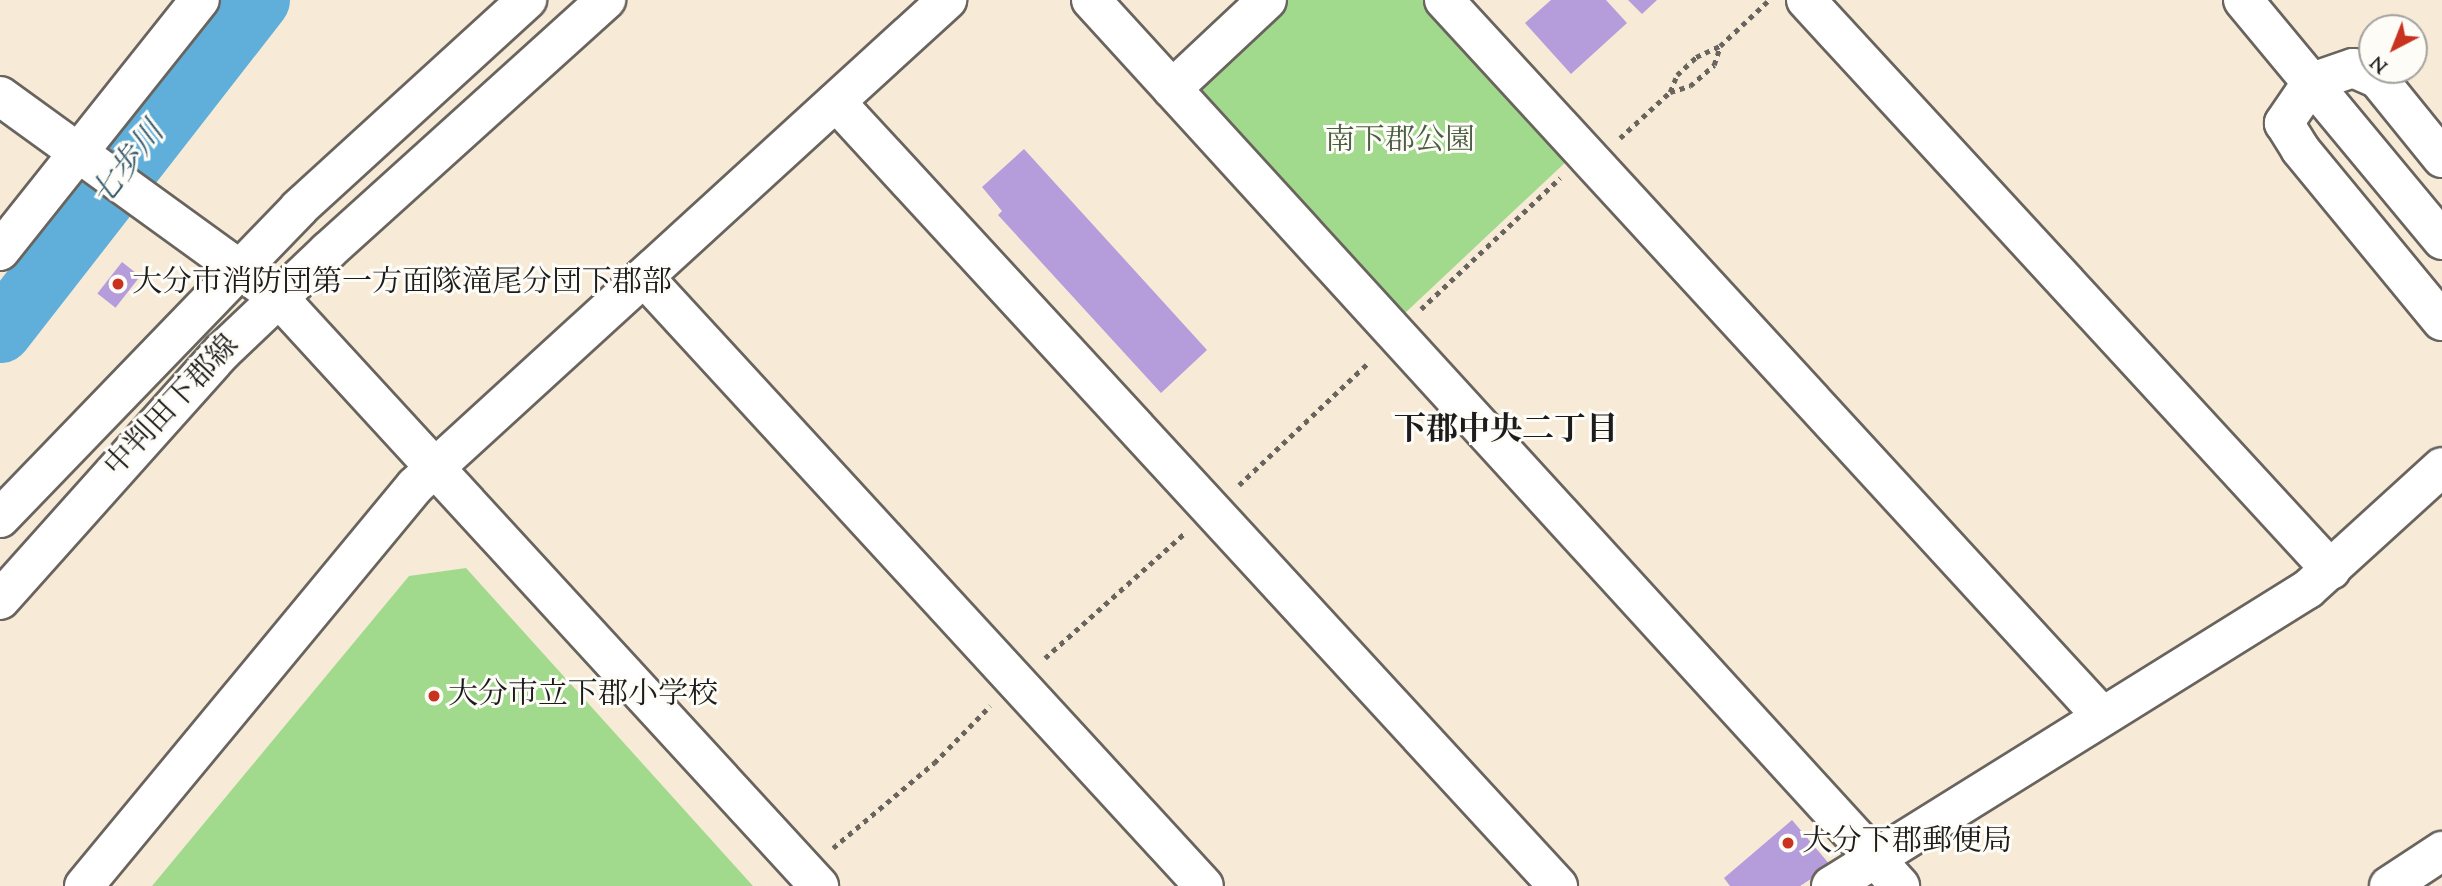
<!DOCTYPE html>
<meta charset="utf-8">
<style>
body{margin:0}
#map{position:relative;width:2442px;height:886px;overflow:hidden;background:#f7ebd8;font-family:"Sorts Mill Goudy","Noto Serif JP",serif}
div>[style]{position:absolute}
.green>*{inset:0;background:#a1da8c}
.river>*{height:63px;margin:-31.5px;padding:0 31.5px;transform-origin:31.5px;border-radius:31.5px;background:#60afda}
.building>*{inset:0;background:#b59cda;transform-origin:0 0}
.path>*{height:4.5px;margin-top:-2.25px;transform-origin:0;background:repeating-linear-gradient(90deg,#69645e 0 5px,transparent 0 10px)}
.roads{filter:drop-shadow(2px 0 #69645e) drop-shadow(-2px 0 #69645e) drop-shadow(0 2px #69645e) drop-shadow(0 -2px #69645e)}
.minor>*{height:38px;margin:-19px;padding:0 19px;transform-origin:19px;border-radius:19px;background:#fff}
.major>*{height:38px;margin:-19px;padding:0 19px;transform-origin:19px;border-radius:19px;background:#fff}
.dots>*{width:19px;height:19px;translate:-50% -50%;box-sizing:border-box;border:4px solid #fdfcf7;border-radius:50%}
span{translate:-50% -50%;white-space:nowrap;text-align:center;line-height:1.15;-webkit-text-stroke:6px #fdfcf7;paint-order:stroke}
.park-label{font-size:30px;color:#4b5e43}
.poi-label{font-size:30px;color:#1c1c1c}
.left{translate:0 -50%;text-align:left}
.street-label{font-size:30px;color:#1c1c1c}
.water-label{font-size:32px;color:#3b5e71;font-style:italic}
.neighbourhood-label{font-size:32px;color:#1c1c1c;font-weight:700}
.north{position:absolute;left:2358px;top:14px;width:70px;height:70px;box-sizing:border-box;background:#fdfcf7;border:2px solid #a3a29f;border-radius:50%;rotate:222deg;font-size:19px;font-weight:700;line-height:28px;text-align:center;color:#1c1c1c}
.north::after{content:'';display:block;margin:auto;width:24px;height:32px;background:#c8321e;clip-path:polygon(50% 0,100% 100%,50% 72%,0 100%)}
</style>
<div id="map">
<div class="green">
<i style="clip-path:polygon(1288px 0,1423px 0,1570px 158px,1404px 314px,1202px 95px,1203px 77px)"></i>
<i style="clip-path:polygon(466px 568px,753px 886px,152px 886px,409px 576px)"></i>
</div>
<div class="river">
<i style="left:0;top:331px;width:420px;rotate:-52.1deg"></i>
</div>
<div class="building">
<i style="clip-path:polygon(1551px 0,1606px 0,1627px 23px,1571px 74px,1525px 23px)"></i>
<i style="clip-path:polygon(1628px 0,1657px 0,1642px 14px)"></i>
<i style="clip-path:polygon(1024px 149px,1207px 350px,1161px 393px,998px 215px,1002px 211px,982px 187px)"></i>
<i style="left:122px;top:262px;width:23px;height:40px;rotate:38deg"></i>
<i style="clip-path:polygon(1792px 820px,1831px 866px,1800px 886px,1730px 886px,1724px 878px)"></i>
</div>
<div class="path">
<i style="left:1670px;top:92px;width:21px;rotate:-17deg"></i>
<i style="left:1690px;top:86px;width:32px;rotate:-41deg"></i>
<i style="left:1714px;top:65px;width:19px;rotate:-72deg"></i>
<i style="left:1620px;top:138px;width:68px;rotate:-42.6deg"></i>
<i style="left:1670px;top:92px;width:18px;rotate:-68deg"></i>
<i style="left:1677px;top:75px;width:26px;rotate:-43deg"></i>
<i style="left:1696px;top:57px;width:26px;rotate:-25deg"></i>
<i style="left:1720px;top:46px;width:66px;rotate:-43.2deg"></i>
<i style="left:1421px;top:309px;width:191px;rotate:-43.3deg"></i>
<i style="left:1239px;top:485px;width:180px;rotate:-43.4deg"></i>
<i style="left:1045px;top:658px;width:188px;rotate:-41.8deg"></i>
<i style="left:833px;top:848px;width:132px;rotate:-40.1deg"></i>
<i style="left:934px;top:763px;width:80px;rotate:-45.5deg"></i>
</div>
<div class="roads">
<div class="minor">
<i style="left:1091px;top:0;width:1200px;rotate:47.6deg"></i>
<i style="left:1444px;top:0;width:971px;rotate:47.42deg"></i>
<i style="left:1806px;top:0;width:775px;rotate:47.35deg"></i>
<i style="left:2243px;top:0;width:312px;rotate:50.3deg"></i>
<i style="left:1172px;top:89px;width:130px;rotate:-43.1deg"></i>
<i style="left:0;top:96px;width:343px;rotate:35.9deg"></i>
<i style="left:278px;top:297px;width:800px;rotate:47.43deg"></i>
<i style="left:836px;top:102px;width:1066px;rotate:47.36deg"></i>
<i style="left:2442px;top:158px;width:102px;rotate:-129deg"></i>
<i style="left:2378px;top:79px;width:27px;rotate:-156deg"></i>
<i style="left:2353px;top:68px;width:43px;rotate:161.1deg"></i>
<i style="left:2312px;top:82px;width:50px;rotate:124.3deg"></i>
<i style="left:2284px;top:123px;width:31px;rotate:58deg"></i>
<i style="left:2300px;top:149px;width:223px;rotate:50.5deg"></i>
<i style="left:0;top:251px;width:321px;rotate:-51.5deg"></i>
<i style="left:644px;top:277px;width:827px;rotate:47.4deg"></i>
<i style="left:84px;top:886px;width:519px;rotate:-50.39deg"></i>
<i style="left:415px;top:486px;width:721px;rotate:-42.41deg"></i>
<i style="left:1831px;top:886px;width:562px;rotate:-31.91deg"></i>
<i style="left:2308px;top:589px;width:181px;rotate:-42.3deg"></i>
<i style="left:2389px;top:886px;width:64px;rotate:-33.4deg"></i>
</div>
<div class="major">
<i style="left:0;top:518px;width:431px;rotate:-46deg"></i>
<i style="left:299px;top:208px;width:309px;rotate:-42.4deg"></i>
<i style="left:0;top:600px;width:334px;rotate:-48.2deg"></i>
<i style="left:223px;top:351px;width:145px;rotate:-43.6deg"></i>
<i style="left:328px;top:251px;width:375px;rotate:-42.1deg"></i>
</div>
</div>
<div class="dots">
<i style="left:118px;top:284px;background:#c8321e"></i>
<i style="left:434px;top:696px;background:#c8321e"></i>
<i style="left:1788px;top:843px;background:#c8321e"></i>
</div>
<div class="park-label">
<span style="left:1400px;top:142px">南下郡公園</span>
</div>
<div class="poi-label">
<span class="left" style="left:132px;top:284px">大分市消防団第一方面隊滝尾分団下郡部</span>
<span class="left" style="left:448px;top:696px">大分市立下郡小学校</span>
<span class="left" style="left:1802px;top:843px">大分下郡郵便局</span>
</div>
<div class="street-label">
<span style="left:173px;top:407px;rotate:-47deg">中判田下郡線</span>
</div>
<div class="water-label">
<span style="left:129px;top:165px;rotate:-52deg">七歩川</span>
</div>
<div class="neighbourhood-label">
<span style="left:1506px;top:431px">下郡中央二丁目</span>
</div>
<div class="north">N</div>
</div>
